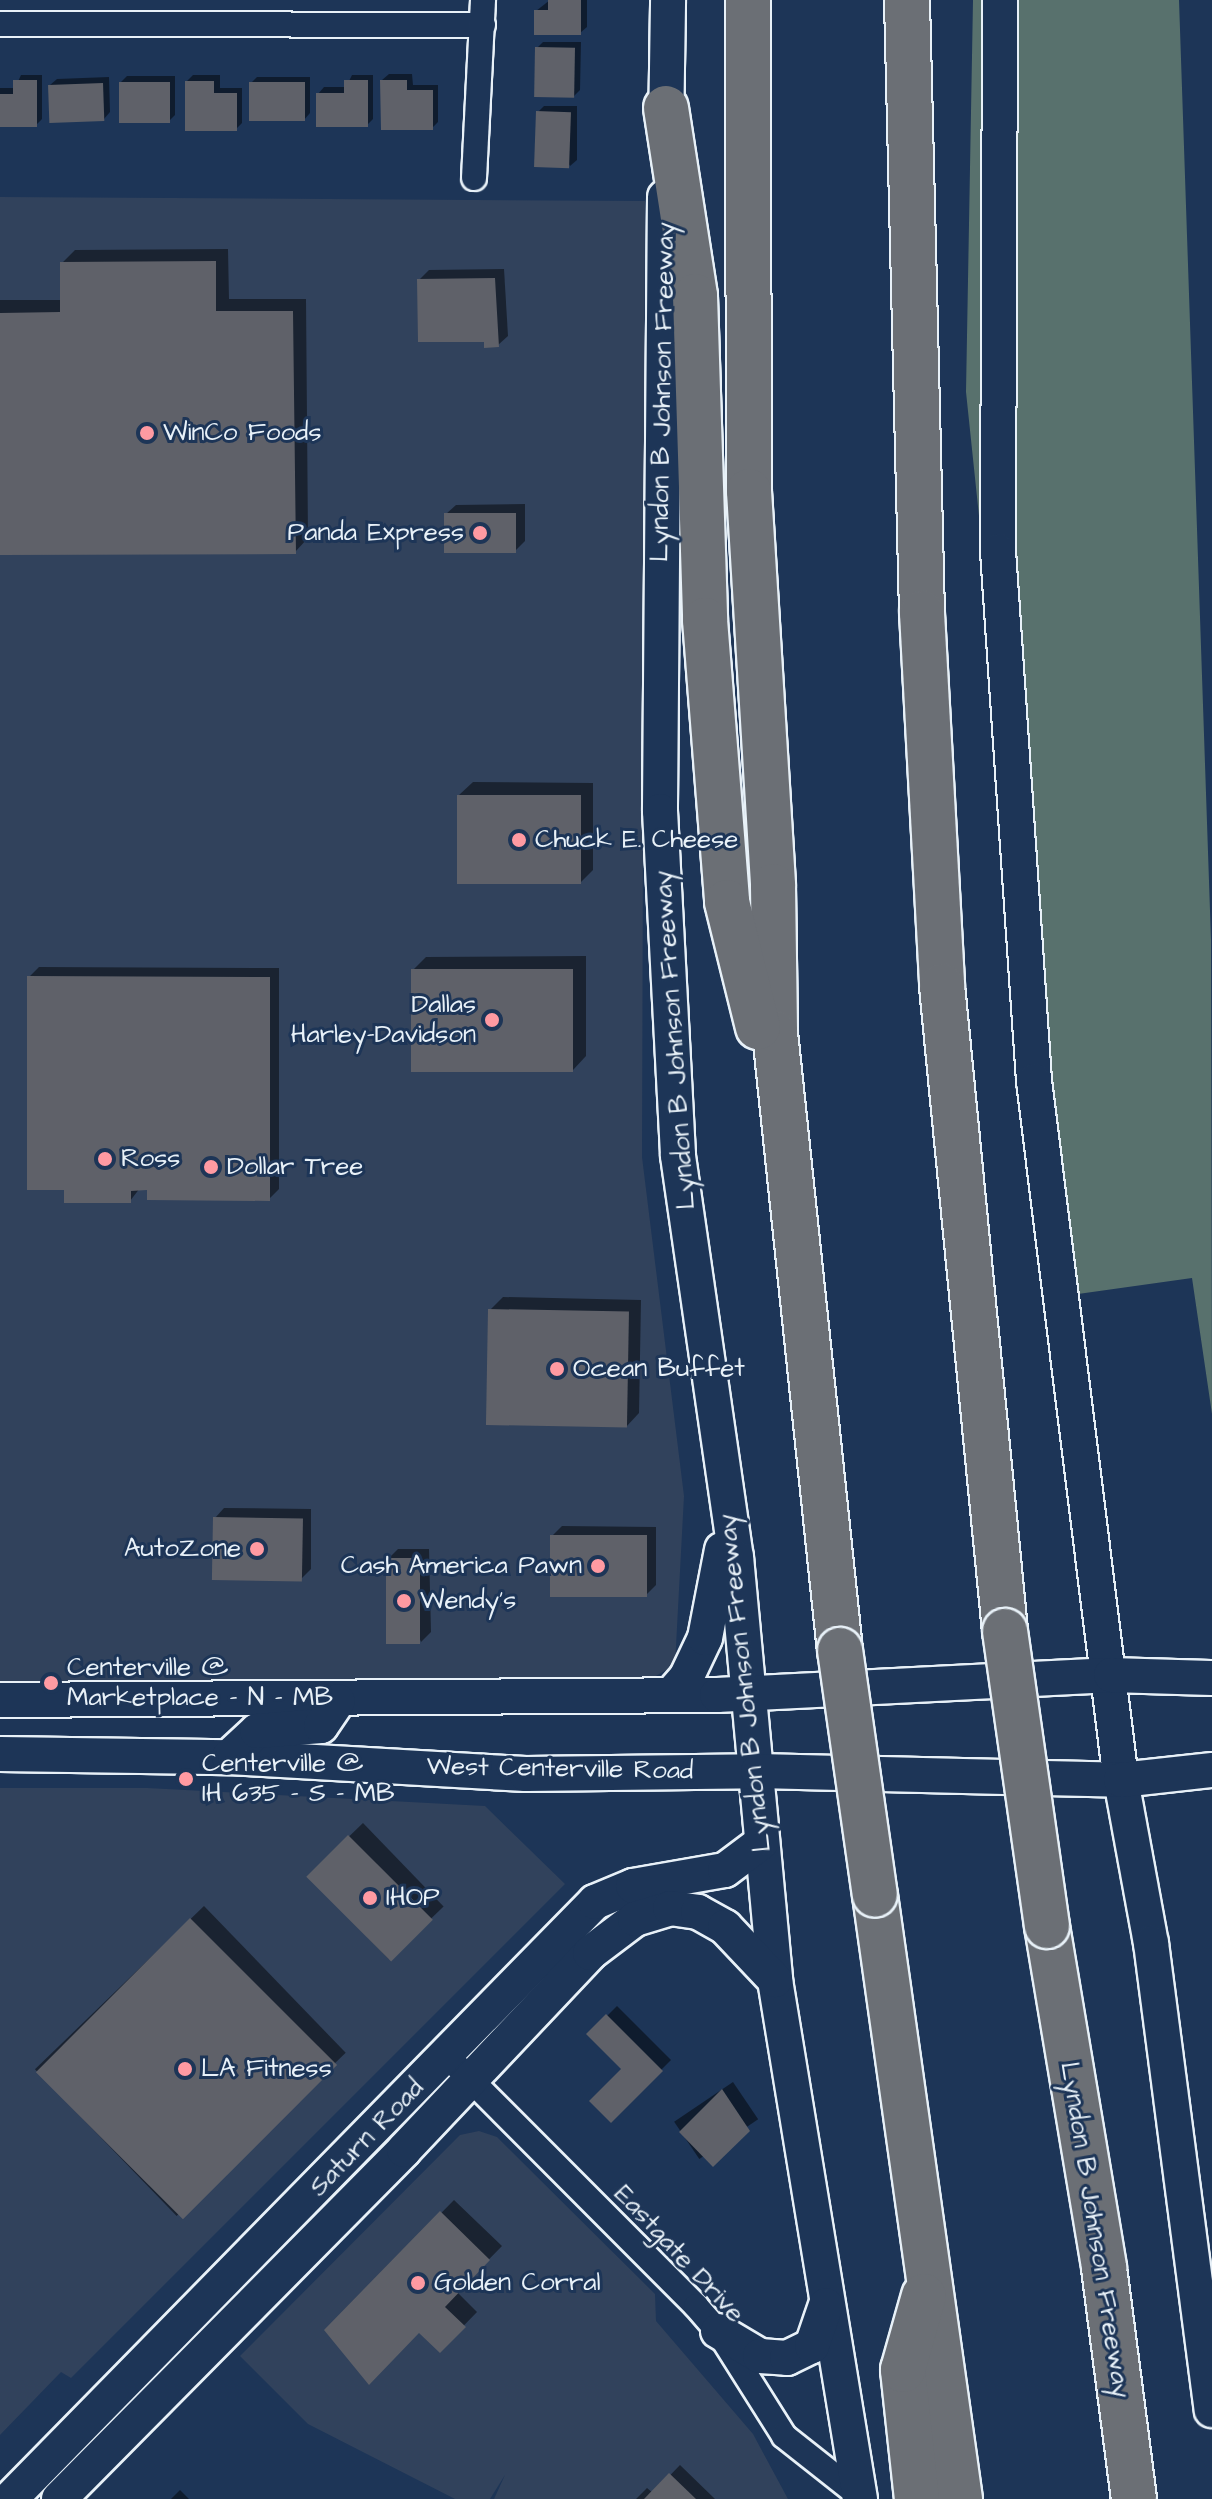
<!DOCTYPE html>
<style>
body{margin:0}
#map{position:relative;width:1212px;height:2499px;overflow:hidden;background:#1d3557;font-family:"Architects Daughter",sans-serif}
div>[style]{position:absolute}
.built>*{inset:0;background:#31425c}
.green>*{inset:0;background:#58716d}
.shadow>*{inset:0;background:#0007;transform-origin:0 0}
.building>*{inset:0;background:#5f6169;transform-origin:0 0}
.roads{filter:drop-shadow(2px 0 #e8f1f8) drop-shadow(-2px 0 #e8f1f8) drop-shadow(0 2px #e8f1f8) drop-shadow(0 -2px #e8f1f8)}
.street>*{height:24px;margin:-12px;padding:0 12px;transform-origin:12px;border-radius:12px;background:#1d3557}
.secondary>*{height:34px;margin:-17px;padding:0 17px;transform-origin:17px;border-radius:17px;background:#1d3557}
.highway>*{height:44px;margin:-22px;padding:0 22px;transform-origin:22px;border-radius:22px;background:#6b6f75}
.bridges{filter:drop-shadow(2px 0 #e8f1f8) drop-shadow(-2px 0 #e8f1f8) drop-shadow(0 2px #e8f1f8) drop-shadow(0 -2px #e8f1f8)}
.highway-bridge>*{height:44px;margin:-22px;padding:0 22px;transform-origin:22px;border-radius:22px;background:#6b6f75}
.dots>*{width:22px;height:22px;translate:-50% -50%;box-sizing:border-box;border:4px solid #1d3557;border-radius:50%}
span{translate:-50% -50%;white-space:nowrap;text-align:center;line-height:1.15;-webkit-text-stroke:6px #1d3557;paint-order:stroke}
.street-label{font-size:26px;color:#e8f1f8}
.poi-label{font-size:26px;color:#e8f1f8}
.left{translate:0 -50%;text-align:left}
.right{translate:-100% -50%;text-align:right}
</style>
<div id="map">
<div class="built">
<i style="clip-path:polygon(0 197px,645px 201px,642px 1157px,684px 1496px,675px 1665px,647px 1681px,0 1681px)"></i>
<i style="clip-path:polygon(0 1788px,147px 1788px,485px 1806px,565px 1884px,71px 2378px,61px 2372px,0 2435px)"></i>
<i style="clip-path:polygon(479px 2131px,497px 2137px,655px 2294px,656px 2321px,753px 2434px,788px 2499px,494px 2499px,505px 2475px,490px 2499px,455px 2499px,308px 2424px,240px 2356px,460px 2135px)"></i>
</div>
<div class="green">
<i style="clip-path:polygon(973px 0,1179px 0,1211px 940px,1212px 1414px,1192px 1278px,1078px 1294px,1055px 1241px,966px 392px)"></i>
</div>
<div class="shadow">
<i style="clip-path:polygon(550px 0,587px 0,587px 27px,580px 33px,536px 11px)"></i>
<i style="clip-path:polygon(543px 42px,581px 42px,580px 90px,574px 96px,537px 48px)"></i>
<i style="clip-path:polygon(389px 74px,412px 74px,413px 85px,438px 85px,438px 122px,432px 128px,382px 80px)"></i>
<i style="clip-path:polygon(21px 75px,42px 75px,42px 119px,36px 125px,0 125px,0 88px,15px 88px)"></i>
<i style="clip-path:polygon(193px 75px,220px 75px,220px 88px,242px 88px,242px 123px,236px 129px,187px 81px)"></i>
<i style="clip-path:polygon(352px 75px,373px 75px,373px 119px,367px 125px,318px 94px,324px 87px,346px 87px)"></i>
<i style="clip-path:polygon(127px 76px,175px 76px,175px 115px,169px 121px,121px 82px)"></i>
<i style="clip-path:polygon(109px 77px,110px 112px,104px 119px,50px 85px,57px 79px)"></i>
<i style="clip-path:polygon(257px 77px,310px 77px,310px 113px,304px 120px,251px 83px)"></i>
<i style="clip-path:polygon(544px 106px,577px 106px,577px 160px,570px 166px,538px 112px)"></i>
<i style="clip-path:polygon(228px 249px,229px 299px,306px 299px,308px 538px,295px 552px,0 553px,0 300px,62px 300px,62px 263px,75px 250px)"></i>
<i style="clip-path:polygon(504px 269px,508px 336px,498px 345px,419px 280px,429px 270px)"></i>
<i style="clip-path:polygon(525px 504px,525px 541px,515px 551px,446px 514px,456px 505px)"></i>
<i style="clip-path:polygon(473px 782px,593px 783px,593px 870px,580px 883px,459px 795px)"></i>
<i style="clip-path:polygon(586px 956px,586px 1056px,573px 1070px,413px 970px,426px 957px)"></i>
<i style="clip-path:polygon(39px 967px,279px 968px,279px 1189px,269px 1199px,140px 1188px,130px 1201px,66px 1188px,29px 977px)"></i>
<i style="clip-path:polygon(503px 1297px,641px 1300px,639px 1413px,626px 1427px,490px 1310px)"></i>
<i style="clip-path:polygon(224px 1508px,311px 1509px,311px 1569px,301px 1579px,215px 1518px)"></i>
<i style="clip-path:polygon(562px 1526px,656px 1527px,656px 1585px,646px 1595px,552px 1536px)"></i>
<i style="clip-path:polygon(398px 1549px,429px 1549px,431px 1632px,421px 1642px,388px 1559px)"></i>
<i style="left:363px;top:1823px;width:116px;height:76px;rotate:46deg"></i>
<i style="left:204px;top:1906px;width:204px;height:235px;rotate:46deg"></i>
<i style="clip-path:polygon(617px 2006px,671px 2060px,611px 2120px,624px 2069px,589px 2034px)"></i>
<i style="left:733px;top:2082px;width:45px;height:71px;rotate:56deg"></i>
<i style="clip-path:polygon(454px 2200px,502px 2246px,457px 2292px,477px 2312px,440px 2350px,419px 2330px,326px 2330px)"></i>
<i style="clip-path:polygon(680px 2465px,715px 2499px,636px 2499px,647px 2488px,653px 2493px)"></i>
<i style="clip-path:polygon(180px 2490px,189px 2499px,171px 2499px)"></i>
</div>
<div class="building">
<i style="clip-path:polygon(548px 0,581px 0,581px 35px,534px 35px,534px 10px,548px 10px)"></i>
<i style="left:535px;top:47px;width:40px;height:50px;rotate:1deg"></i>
<i style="clip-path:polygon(13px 80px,37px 80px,37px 127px,0 127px,0 94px,13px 94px)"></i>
<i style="clip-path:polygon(344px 80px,368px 80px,368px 127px,316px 127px,316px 93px,344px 93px)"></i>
<i style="clip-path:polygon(380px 80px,407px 80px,407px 90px,433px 90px,433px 130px,381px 130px)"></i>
<i style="clip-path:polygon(185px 81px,214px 81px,214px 93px,237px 93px,237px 131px,185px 131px)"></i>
<i style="left:119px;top:82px;width:51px;height:41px"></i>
<i style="left:249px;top:82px;width:56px;height:39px"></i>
<i style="left:103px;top:83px;width:38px;height:55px;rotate:88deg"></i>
<i style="left:536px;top:111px;width:35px;height:56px;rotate:2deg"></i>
<i style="clip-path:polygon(216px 261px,216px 311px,293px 311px,296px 554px,0 555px,0 313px,60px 312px,60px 262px)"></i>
<i style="clip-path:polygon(495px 278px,499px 347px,484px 348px,484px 342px,418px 342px,417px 279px)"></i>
<i style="left:516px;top:513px;width:40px;height:72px;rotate:90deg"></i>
<i style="left:457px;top:795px;width:124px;height:89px"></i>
<i style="left:411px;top:969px;width:162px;height:103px"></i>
<i style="clip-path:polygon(27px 976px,270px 977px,270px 1201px,147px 1200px,147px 1190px,131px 1191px,131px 1203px,64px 1203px,64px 1190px,27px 1190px)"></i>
<i style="left:488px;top:1309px;width:141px;height:116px;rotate:1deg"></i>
<i style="left:213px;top:1517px;width:90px;height:63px;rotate:1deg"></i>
<i style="left:550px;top:1535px;width:97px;height:62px"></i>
<i style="left:386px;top:1558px;width:34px;height:86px"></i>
<i style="left:348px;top:1835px;width:120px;height:59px;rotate:45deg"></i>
<i style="left:190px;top:1918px;width:208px;height:218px;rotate:45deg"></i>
<i style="clip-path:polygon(606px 2014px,663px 2071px,611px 2123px,589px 2101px,621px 2069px,586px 2034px)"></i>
<i style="clip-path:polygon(722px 2089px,750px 2131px,713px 2167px,679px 2132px)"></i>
<i style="clip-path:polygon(440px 2211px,490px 2260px,445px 2307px,466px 2327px,440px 2353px,419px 2333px,369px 2385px,324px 2330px)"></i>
<i style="clip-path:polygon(669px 2473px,696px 2499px,644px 2499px)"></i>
</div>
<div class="roads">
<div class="street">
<i style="left:0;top:24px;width:483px;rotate:0.1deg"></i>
<i style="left:474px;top:178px;width:178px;rotate:-87.1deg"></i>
<i style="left:447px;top:2056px;width:353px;rotate:45.1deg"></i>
<i style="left:696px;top:2306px;width:33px;rotate:49deg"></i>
<i style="left:718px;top:2331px;width:124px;rotate:57.8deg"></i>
<i style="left:784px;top:2436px;width:97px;rotate:38.3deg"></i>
</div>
<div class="secondary">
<i style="left:1000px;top:0;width:551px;rotate:90.21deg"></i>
<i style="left:998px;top:551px;width:531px;rotate:86.11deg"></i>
<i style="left:1034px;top:1081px;width:704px;rotate:82.91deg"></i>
<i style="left:1121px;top:1780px;width:166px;rotate:79.6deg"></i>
<i style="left:1151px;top:1943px;width:471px;rotate:82.6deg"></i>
<i style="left:666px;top:132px;width:132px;rotate:-89.1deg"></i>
<i style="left:665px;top:197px;width:614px;rotate:90.47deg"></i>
<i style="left:660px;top:811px;width:345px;rotate:87deg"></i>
<i style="left:678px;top:1156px;width:405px;rotate:81.8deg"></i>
<i style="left:736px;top:1557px;width:425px;rotate:84.7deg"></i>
<i style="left:775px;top:1980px;width:526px;rotate:80.7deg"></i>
<i style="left:671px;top:1695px;width:23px;rotate:-49deg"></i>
<i style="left:686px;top:1678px;width:44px;rotate:-64.6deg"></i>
<i style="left:705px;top:1638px;width:90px;rotate:-79.1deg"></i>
<i style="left:0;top:1700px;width:717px;rotate:-0.4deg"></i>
<i style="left:717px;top:1695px;width:395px;rotate:-2.9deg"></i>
<i style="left:1111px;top:1675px;width:101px;rotate:1.7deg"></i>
<i style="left:0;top:1754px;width:229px;rotate:0.8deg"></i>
<i style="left:229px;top:1757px;width:297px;rotate:3.3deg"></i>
<i style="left:526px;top:1774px;width:232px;rotate:-0.7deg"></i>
<i style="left:758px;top:1771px;width:363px;rotate:1.4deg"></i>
<i style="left:1121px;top:1780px;width:92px;rotate:-6.3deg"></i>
<i style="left:229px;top:1757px;width:38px;rotate:-43deg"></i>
<i style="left:257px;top:1731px;width:64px;rotate:-4.5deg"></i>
<i style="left:321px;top:1726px;width:30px;rotate:-56deg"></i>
<i style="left:718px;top:2331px;width:49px;rotate:30.8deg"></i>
<i style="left:760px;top:2356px;width:27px;rotate:4deg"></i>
<i style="left:787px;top:2358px;width:28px;rotate:-26deg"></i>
<i style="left:812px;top:2346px;width:43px;rotate:-71.1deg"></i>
<i style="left:10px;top:2499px;width:836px;rotate:-45.58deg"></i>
<i style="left:595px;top:1902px;width:41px;rotate:-22.8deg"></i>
<i style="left:633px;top:1886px;width:93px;rotate:-9.9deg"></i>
<i style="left:725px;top:1870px;width:45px;rotate:-36.9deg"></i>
<i style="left:59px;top:2499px;width:491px;rotate:-45.3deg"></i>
<i style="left:404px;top:2150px;width:271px;rotate:-46.6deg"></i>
<i style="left:590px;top:1953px;width:56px;rotate:-37.1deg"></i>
<i style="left:635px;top:1919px;width:37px;rotate:-17deg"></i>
<i style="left:670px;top:1908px;width:28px;rotate:8deg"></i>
<i style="left:698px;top:1912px;width:31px;rotate:29deg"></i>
<i style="left:725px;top:1927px;width:73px;rotate:46.7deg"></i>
</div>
<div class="highway">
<i style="left:748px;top:0;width:491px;rotate:89.9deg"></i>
<i style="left:749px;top:491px;width:396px;rotate:86.5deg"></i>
<i style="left:773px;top:886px;width:147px;rotate:89.2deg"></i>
<i style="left:775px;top:1033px;width:620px;rotate:83.99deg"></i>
<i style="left:907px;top:0;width:613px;rotate:88.6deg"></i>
<i style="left:922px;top:613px;width:374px;rotate:86.9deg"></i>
<i style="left:942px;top:986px;width:648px;rotate:84.42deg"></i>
<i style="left:666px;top:108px;width:190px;rotate:81.2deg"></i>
<i style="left:695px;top:296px;width:324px;rotate:88.2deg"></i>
<i style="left:705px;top:620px;width:283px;rotate:85.5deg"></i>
<i style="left:727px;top:902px;width:129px;rotate:76.1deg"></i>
<i style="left:875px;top:1895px;width:610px;rotate:81.99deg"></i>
<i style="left:1047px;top:1926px;width:347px;rotate:80.5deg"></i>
<i style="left:1104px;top:2268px;width:233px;rotate:82.6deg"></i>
<i style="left:917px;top:2499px;width:130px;rotate:-96.2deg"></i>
<i style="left:903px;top:2370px;width:77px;rotate:-74.2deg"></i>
</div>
</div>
<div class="bridges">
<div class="highway-bridge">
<i style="left:1005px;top:1631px;width:298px;rotate:81.9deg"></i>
<i style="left:840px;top:1650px;width:247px;rotate:81.9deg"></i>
</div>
</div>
<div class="dots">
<i style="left:147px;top:433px;background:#ff9aa2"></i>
<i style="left:480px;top:533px;background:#ff9aa2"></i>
<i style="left:519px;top:840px;background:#ff9aa2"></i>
<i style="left:492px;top:1020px;background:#ff9aa2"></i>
<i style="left:105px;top:1159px;background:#ff9aa2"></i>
<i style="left:211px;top:1167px;background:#ff9aa2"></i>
<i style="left:557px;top:1369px;background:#ff9aa2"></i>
<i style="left:257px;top:1549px;background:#ff9aa2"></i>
<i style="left:598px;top:1566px;background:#ff9aa2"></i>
<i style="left:404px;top:1601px;background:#ff9aa2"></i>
<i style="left:51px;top:1683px;background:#ff9aa2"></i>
<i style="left:186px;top:1779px;background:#ff9aa2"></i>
<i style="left:370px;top:1898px;background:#ff9aa2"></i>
<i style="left:185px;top:2069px;background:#ff9aa2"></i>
<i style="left:418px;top:2283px;background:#ff9aa2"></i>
</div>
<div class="street-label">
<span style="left:663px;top:392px;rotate:-89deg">Lyndon B Johnson Freeway</span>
<span style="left:675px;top:1040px;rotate:-94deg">Lyndon B Johnson Freeway</span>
<span style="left:745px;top:1683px;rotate:-96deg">Lyndon B Johnson Freeway</span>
<span style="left:560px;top:1769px;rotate:1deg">West Centerville Road</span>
<span style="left:367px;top:2138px;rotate:-46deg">Saturn Road</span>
<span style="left:1095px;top:2230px;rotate:81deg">Lyndon B Johnson Freeway</span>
<span style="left:679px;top:2254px;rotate:47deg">Eastgate Drive</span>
</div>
<div class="poi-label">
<span class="left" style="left:163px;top:433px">WinCo Foods</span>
<span class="right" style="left:464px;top:533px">Panda Express</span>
<span class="left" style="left:535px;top:840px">Chuck E. Cheese</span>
<span class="right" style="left:476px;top:1020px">Dallas<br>Harley-Davidson</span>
<span class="left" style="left:121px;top:1159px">Ross</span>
<span class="left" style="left:227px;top:1167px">Dollar Tree</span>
<span class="left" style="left:573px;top:1369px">Ocean Buffet</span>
<span class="right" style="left:241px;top:1549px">AutoZone</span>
<span class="right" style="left:582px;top:1566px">Cash America Pawn</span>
<span class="left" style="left:420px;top:1601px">Wendy's</span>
<span class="left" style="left:67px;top:1683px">Centerville @<br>Marketplace - N - MB</span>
<span class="left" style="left:202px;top:1779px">Centerville @<br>IH 635 - S - MB</span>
<span class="left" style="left:386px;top:1898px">IHOP</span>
<span class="left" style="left:201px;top:2069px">LA Fitness</span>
<span class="left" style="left:434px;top:2283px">Golden Corral</span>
</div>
</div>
